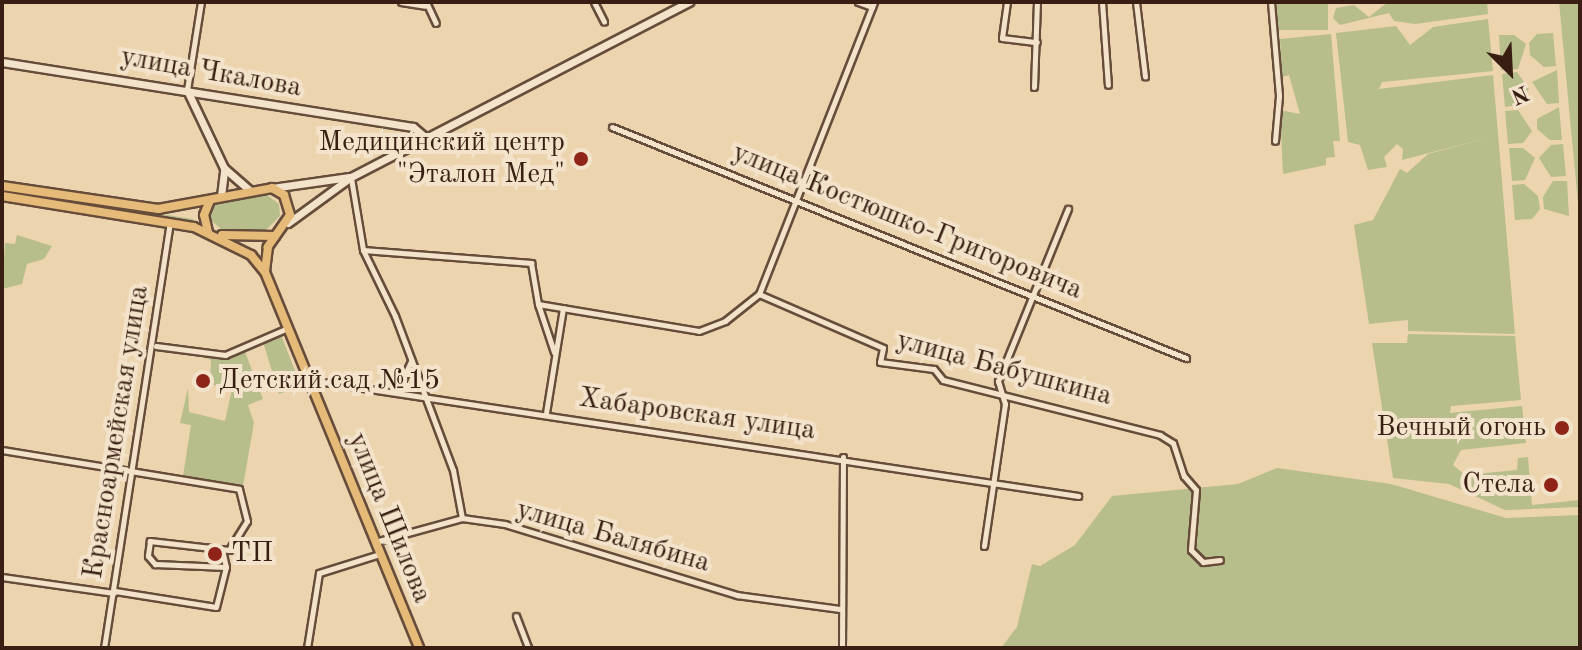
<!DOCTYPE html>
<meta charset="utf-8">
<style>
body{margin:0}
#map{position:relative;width:1582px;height:650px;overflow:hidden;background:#ecd4af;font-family:"Old Standard TT",serif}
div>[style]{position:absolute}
.green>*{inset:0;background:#b7bd8b;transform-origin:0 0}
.roads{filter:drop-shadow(2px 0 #664c3a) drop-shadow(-2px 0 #664c3a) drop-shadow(0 2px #664c3a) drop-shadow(0 -2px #664c3a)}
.street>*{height:5px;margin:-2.5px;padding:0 2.5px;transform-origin:2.5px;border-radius:2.5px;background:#f3e3cb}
.secondary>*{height:7px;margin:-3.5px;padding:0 3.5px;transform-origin:3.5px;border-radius:3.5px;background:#f3e3cb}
.primary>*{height:8px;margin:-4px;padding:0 4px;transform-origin:4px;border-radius:4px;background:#e6ba78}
.dots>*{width:22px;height:22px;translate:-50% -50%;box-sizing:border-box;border:4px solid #f3e3cb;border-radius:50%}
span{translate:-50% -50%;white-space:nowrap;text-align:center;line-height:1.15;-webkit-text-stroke:8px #f3e3cb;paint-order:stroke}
.street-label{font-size:28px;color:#391f13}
.poi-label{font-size:28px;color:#391f13}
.right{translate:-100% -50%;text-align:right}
.left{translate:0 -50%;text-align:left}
.frame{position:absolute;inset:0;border:4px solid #391f13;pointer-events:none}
.north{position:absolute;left:1470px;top:32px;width:80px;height:80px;-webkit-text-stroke:6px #f3e3cb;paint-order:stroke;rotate:156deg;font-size:22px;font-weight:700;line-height:32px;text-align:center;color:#391f13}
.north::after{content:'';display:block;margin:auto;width:28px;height:36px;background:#391f13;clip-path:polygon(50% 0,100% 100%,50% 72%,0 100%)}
</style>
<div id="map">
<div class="green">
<i style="left:1277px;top:2px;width:51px;height:28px"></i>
<i style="clip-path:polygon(1388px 2px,1487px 2px,1488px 14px,1415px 24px,1394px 21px,1389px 13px,1340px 25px,1333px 18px,1336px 8px,1354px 5px,1369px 17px)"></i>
<i style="clip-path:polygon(1559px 2px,1580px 2px,1580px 224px)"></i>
<i style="clip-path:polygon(1488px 19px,1493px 71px,1382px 82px,1379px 89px,1493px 75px,1515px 334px,1408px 331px,1408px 320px,1369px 324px,1354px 225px,1373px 220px,1400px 169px,1407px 173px,1428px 154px,1495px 136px,1402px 160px,1403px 149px,1397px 144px,1384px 157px,1387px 167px,1368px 170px,1360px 145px,1348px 142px,1336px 33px,1396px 26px,1410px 45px,1433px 27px)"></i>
<i style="clip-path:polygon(1553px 33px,1556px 66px,1544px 67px,1530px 55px,1529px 43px,1537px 34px)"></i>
<i style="clip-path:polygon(1331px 34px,1340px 141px,1333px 141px,1335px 157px,1326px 158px,1326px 165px,1283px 174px,1280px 110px,1300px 114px,1289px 75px,1282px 77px,1280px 39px)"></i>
<i style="clip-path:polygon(1499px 35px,1514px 35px,1526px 44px,1518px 69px,1501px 70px)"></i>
<i style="clip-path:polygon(1557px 70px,1559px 103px,1547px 104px,1532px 82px)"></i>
<i style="clip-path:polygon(1517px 72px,1529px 89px,1519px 105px,1505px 107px,1502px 74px)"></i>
<i style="clip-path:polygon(1559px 107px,1562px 140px,1550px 140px,1537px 129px,1537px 119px)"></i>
<i style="clip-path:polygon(1518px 110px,1532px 131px,1523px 143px,1508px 144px,1505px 111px)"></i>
<i style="clip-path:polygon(1563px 144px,1566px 176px,1551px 177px,1539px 158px,1551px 145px)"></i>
<i style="clip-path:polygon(1509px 148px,1523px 148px,1535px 158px,1525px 180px,1512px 181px)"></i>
<i style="clip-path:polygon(1553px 181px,1567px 181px,1569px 216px,1544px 209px,1543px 197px)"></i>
<i style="clip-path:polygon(1524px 184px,1538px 196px,1540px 209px,1532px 219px,1515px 220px,1512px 185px)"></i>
<i style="clip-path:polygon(2px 189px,193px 219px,192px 223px)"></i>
<i style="clip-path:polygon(267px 195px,279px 204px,280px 216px,265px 231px,221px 229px,207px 217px,217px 202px)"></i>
<i style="clip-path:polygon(17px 235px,52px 246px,44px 259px,27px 264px,22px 284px,2px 289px,5px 243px,15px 244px)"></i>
<i style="clip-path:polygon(1408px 334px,1515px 336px,1521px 400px,1451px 406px,1450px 413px,1522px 406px,1526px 443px,1461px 450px,1453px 465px,1465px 475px,1517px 470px,1518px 458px,1528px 457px,1532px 505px,1580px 500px,1580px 507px,1505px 510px,1449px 484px,1393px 478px,1372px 343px,1407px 343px)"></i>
<i style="clip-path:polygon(281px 335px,301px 386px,279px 394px,263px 342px)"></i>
<i style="clip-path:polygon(245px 352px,263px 399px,248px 405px,254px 423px,243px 486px,183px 476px,191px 425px,180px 423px,188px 388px,189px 412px,225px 421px,232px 389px,210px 384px,211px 360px,192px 353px)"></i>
<i style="clip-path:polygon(1277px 468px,1391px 484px,1506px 518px,1580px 515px,1580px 648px,1001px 648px,1017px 627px,1032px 564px,1040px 566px,1075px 545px,1112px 496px,1238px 484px)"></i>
</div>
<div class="roads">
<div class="street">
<i style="left:401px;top:2px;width:24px;rotate:9deg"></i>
<i style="left:426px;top:2px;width:23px;rotate:65deg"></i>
<i style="left:594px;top:2px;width:22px;rotate:63deg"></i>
<i style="left:858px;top:2px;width:15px;rotate:20deg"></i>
<i style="left:1007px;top:2px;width:36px;rotate:98deg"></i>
<i style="left:1002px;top:38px;width:35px;rotate:7deg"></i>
<i style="left:1102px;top:2px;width:83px;rotate:85.9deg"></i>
<i style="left:1136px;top:2px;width:75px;rotate:83.1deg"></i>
<i style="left:1271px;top:2px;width:94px;rotate:85.1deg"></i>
<i style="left:1279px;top:96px;width:45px;rotate:95.1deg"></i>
<i style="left:1034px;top:87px;width:85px;rotate:-88deg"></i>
<i style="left:187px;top:90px;width:89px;rotate:-81deg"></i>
<i style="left:612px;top:127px;width:619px;rotate:21.92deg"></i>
<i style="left:351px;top:178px;width:73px;rotate:80.5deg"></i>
<i style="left:363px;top:250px;width:73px;rotate:64.1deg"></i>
<i style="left:395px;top:316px;width:165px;rotate:69.4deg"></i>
<i style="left:453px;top:470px;width:49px;rotate:79.4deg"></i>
<i style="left:363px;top:250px;width:169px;rotate:4.4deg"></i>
<i style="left:531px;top:263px;width:42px;rotate:80.3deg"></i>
<i style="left:538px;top:304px;width:163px;rotate:9.5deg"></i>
<i style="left:699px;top:331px;width:28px;rotate:-21deg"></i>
<i style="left:725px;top:321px;width:43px;rotate:-38.5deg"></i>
<i style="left:759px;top:294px;width:135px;rotate:23.5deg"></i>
<i style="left:883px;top:348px;width:14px;rotate:102deg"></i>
<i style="left:880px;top:362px;width:54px;rotate:7.4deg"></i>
<i style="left:934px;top:369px;width:14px;rotate:51deg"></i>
<i style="left:943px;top:380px;width:224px;rotate:14.2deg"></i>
<i style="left:1160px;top:435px;width:15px;rotate:32deg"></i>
<i style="left:1173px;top:443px;width:35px;rotate:72deg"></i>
<i style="left:1184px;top:476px;width:18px;rotate:49deg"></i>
<i style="left:1196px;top:490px;width:60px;rotate:94.8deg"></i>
<i style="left:1191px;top:550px;width:17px;rotate:45deg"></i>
<i style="left:1203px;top:562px;width:17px;rotate:-7deg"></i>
<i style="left:759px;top:294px;width:314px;rotate:-68.5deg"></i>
<i style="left:538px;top:304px;width:51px;rotate:71.6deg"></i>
<i style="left:156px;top:346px;width:70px;rotate:7.4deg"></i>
<i style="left:225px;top:355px;width:69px;rotate:-23.2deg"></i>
<i style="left:310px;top:380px;width:777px;rotate:8.59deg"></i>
<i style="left:383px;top:385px;width:21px;rotate:-17deg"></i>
<i style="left:403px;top:379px;width:20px;rotate:-66deg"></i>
<i style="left:546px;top:413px;width:106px;rotate:-80.8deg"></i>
<i style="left:2px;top:450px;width:240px;rotate:9.3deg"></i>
<i style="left:239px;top:489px;width:33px;rotate:76deg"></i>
<i style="left:247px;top:521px;width:34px;rotate:122deg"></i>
<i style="left:229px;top:550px;width:80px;rotate:-173.5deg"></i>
<i style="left:150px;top:541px;width:15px;rotate:98deg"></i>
<i style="left:148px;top:556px;width:11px;rotate:49deg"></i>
<i style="left:155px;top:564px;width:71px;rotate:2.4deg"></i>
<i style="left:375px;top:542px;width:90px;rotate:-15.4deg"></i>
<i style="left:462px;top:518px;width:43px;rotate:7.9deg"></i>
<i style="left:505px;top:524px;width:243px;rotate:17deg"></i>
<i style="left:737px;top:595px;width:105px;rotate:7.7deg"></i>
<i style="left:984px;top:546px;width:144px;rotate:-81.6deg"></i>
<i style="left:1005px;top:404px;width:24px;rotate:-107deg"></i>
<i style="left:998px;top:381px;width:186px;rotate:-67.9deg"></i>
<i style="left:2px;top:577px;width:113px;rotate:8.1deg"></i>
<i style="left:115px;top:591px;width:102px;rotate:9deg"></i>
<i style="left:216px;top:607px;width:41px;rotate:-76deg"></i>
<i style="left:226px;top:567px;width:18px;rotate:-103deg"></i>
<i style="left:516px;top:616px;width:34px;rotate:69deg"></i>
<i style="left:104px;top:648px;width:430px;rotate:-81.2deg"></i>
<i style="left:307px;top:648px;width:76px;rotate:-80.9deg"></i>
<i style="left:319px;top:573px;width:64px;rotate:-17.3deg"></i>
<i style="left:842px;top:648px;width:191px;rotate:-89.7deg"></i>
</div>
<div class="secondary">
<i style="left:2px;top:62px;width:416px;rotate:9deg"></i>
<i style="left:413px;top:127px;width:17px;rotate:40deg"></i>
<i style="left:187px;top:90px;width:86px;rotate:64.6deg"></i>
<i style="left:224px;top:168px;width:33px;rotate:41deg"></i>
<i style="left:272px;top:188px;width:78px;rotate:-8.1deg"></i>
<i style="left:221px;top:196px;width:26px;rotate:-83deg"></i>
<i style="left:288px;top:223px;width:78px;rotate:-36.1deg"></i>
<i style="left:351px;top:177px;width:381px;rotate:-27.4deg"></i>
</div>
<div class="primary">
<i style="left:2px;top:186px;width:158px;rotate:8.4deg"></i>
<i style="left:158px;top:209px;width:116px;rotate:-10.4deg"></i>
<i style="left:272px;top:188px;width:14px;rotate:30deg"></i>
<i style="left:284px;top:195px;width:21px;rotate:73deg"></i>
<i style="left:290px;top:215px;width:39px;rotate:125deg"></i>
<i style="left:268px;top:247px;width:24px;rotate:97deg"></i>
<i style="left:2px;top:196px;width:194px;rotate:9.2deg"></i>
<i style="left:194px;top:227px;width:64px;rotate:26.2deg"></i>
<i style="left:251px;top:255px;width:22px;rotate:51deg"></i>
<i style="left:265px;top:272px;width:406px;rotate:67.7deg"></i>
<i style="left:208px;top:232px;width:17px;rotate:-103deg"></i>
<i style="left:204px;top:215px;width:16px;rotate:-68deg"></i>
<i style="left:222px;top:235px;width:53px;rotate:1.1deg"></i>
</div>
</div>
<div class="dots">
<i style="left:581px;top:159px;background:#8f2418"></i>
<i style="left:203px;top:381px;background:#8f2418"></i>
<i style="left:1562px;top:428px;background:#8f2418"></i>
<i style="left:1551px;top:485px;background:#8f2418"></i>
<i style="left:215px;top:554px;background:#8f2418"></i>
</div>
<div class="street-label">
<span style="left:211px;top:73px;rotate:10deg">улица Чкалова</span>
<span style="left:907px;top:222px;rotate:22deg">улица Костюшко-Григоровича</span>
<span style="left:1004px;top:369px;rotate:15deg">улица Бабушкина</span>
<span style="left:697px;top:415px;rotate:8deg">Хабаровская улица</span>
<span style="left:117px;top:432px;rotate:-81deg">Красноармейская улица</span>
<span style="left:389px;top:518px;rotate:68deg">улица Шилова</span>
<span style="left:613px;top:537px;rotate:16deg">улица Балябина</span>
</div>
<div class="poi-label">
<span class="right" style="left:565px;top:159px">Медицинский центр<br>"Эталон Мед"</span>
<span class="left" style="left:219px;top:381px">Детский сад №15</span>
<span class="right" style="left:1546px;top:428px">Вечный огонь</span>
<span class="right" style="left:1535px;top:485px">Стела</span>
<span class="left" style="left:231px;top:554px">ТП</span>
</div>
<div class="frame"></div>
<div class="north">N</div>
</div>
